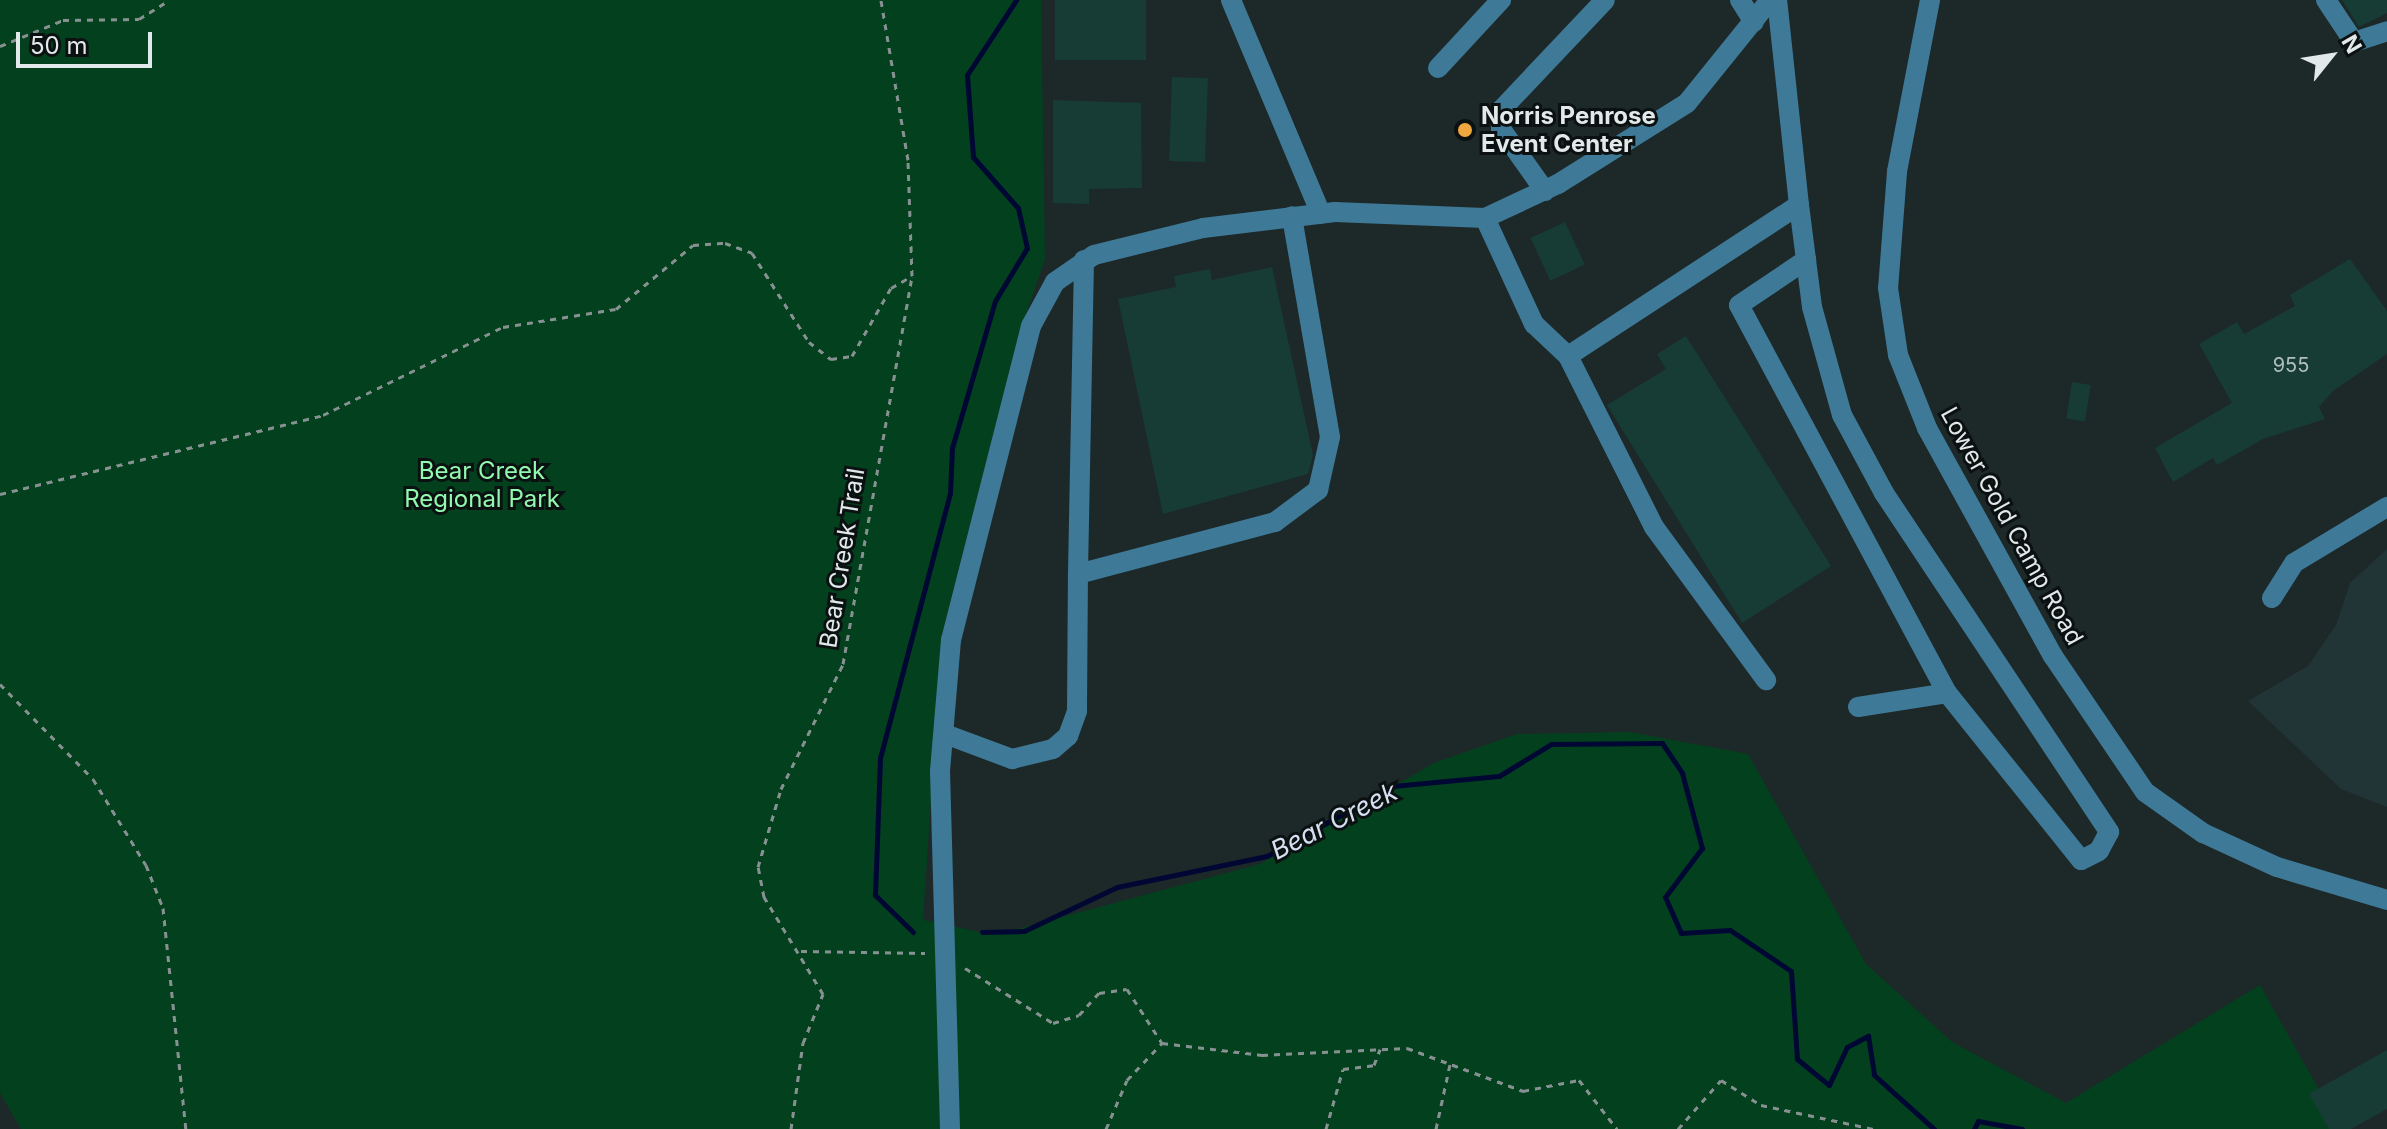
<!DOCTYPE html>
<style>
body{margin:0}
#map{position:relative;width:2387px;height:1129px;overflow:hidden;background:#1d2829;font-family:Inter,sans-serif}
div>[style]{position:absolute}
.built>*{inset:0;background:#213436}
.green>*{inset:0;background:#03411e}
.stream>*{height:5px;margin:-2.5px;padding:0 2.5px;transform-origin:2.5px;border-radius:2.5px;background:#000733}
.building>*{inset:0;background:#173c35;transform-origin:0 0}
.path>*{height:3px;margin-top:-1.5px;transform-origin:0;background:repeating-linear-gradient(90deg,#889192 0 6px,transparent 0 12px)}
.minor>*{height:20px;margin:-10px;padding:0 10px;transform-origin:10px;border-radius:10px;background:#3e7a97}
.dots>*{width:22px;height:22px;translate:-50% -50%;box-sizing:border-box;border:4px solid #0b1010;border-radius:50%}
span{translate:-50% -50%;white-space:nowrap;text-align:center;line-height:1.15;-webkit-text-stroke:6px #0b1010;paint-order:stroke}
.number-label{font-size:20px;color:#afbebd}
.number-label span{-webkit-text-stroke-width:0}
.poi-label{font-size:24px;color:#e2e9ea;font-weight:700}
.left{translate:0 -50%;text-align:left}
.park-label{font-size:24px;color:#90f9af}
.street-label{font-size:24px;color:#e2e9ea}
.water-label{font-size:26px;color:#d5e1f3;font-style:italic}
.north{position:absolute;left:2291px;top:16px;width:80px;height:80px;-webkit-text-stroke:6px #0b1010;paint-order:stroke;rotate:60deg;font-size:22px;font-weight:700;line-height:32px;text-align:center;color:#e2e9ea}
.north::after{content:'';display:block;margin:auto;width:28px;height:36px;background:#e2e9ea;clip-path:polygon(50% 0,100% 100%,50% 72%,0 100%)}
.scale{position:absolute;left:16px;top:32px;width:136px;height:36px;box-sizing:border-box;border:4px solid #e2e9ea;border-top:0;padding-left:10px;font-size:24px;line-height:28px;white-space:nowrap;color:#e2e9ea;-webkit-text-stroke:6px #0b1010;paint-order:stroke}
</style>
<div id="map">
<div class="built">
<i style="clip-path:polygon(2387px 549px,2387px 807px,2341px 789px,2248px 701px,2308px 666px,2336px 625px,2350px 583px)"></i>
</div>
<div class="green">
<i style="clip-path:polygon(0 0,1041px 0,1045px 259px,1018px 337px,942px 634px,923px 920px,994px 935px,1260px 864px,1434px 763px,1517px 734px,1630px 732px,1748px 754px,1866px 964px,1952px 1042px,2066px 1103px,2260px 985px,2341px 1129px,21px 1129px,0 1093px)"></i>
</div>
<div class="stream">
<i style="left:913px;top:932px;width:53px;rotate:-135.8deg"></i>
<i style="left:875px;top:895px;width:137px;rotate:-87.9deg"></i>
<i style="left:880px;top:758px;width:274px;rotate:-75.2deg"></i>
<i style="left:950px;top:493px;width:45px;rotate:-87.5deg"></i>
<i style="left:952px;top:448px;width:153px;rotate:-73.7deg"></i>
<i style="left:995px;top:301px;width:62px;rotate:-58.9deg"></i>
<i style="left:1027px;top:248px;width:41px;rotate:-102.7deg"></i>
<i style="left:1018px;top:208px;width:68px;rotate:-131.4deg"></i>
<i style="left:973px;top:157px;width:82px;rotate:-94.2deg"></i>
<i style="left:967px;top:75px;width:90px;rotate:-56.8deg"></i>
<i style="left:982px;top:932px;width:42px;rotate:-1.4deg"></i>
<i style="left:1024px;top:931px;width:103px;rotate:-25.3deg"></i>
<i style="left:1117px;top:887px;width:153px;rotate:-11.7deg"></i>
<i style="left:1267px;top:856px;width:144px;rotate:-29.1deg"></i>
<i style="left:1393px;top:786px;width:106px;rotate:-5.4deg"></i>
<i style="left:1499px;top:776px;width:61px;rotate:-31.6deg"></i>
<i style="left:1551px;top:744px;width:111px;rotate:-0.5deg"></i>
<i style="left:1662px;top:743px;width:36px;rotate:56deg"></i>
<i style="left:1682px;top:773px;width:78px;rotate:75.1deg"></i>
<i style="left:1702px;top:848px;width:61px;rotate:127.1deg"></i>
<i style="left:1665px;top:897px;width:39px;rotate:66deg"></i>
<i style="left:1681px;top:933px;width:49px;rotate:-3.5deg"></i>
<i style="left:1730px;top:930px;width:73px;rotate:33.9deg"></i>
<i style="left:1791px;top:971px;width:88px;rotate:86.1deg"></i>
<i style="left:1797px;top:1059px;width:41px;rotate:39.1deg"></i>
<i style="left:1829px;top:1085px;width:42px;rotate:-64.7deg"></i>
<i style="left:1847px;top:1047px;width:24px;rotate:-28deg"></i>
<i style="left:1868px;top:1036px;width:39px;rotate:81deg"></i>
<i style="left:1874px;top:1075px;width:81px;rotate:42deg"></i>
<i style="left:1974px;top:1129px;width:9px;rotate:-63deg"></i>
<i style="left:1978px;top:1121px;width:45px;rotate:10.3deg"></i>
</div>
<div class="building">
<i style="left:1055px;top:0;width:91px;height:60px"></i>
<i style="clip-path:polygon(2342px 0,2387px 0,2387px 13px,2359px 27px)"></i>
<i style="left:1172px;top:77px;width:36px;height:84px;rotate:2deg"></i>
<i style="clip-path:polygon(1053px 100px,1141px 103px,1142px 188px,1089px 189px,1089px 204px,1053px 203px)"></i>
<i style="left:1565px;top:222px;width:47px;height:38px;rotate:65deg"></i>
<i style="clip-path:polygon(2350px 259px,2387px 311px,2387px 354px,2333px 391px,2319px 407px,2325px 419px,2263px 439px,2217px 465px,2213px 458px,2173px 482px,2155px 448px,2232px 403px,2199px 344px,2237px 322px,2244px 334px,2295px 306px,2290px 295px)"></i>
<i style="clip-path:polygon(1272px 267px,1313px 455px,1308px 474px,1163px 514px,1118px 299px,1176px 287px,1174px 276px,1210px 269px,1212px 280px)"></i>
<i style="clip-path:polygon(1686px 336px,1831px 566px,1742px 623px,1607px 405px,1666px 369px,1657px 354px)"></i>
<i style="left:2072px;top:382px;width:19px;height:37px;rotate:9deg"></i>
<i style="clip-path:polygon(2387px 1050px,2387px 1109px,2351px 1129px,2329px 1129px,2309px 1094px)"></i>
</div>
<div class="path">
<i style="left:0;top:46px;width:68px;rotate:-22.4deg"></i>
<i style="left:63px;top:20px;width:76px;rotate:-0.8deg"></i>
<i style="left:139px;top:19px;width:36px;rotate:-32deg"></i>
<i style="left:0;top:494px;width:333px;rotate:-13.7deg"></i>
<i style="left:323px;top:415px;width:200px;rotate:-26.1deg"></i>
<i style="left:503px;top:327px;width:114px;rotate:-9.1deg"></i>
<i style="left:616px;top:309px;width:100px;rotate:-39.7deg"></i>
<i style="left:693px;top:245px;width:32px;rotate:-4deg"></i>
<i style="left:725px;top:243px;width:29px;rotate:20deg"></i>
<i style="left:752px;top:253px;width:106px;rotate:57.4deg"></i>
<i style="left:809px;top:342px;width:28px;rotate:38deg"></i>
<i style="left:831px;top:359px;width:21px;rotate:-8deg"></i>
<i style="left:852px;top:356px;width:78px;rotate:-60.2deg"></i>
<i style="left:891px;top:288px;width:24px;rotate:-30deg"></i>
<i style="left:0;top:684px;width:133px;rotate:45.6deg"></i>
<i style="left:93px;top:779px;width:101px;rotate:58.4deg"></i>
<i style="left:146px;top:865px;width:46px;rotate:68.4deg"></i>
<i style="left:163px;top:908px;width:222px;rotate:84.1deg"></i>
<i style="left:801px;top:951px;width:124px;rotate:0.9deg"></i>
<i style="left:965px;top:968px;width:104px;rotate:32deg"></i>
<i style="left:1053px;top:1023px;width:27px;rotate:-17deg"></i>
<i style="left:1079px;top:1015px;width:30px;rotate:-48deg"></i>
<i style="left:1099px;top:993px;width:28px;rotate:-8deg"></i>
<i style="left:1127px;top:989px;width:64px;rotate:57.1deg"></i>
<i style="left:1162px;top:1043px;width:101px;rotate:6.8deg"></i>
<i style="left:1262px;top:1055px;width:145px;rotate:-2.8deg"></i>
<i style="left:1407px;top:1048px;width:124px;rotate:20.3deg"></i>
<i style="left:1523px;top:1091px;width:57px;rotate:-11.1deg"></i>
<i style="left:1579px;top:1080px;width:62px;rotate:52.2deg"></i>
<i style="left:791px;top:1129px;width:87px;rotate:-82.1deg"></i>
<i style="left:803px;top:1043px;width:53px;rotate:-67.8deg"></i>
<i style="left:823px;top:994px;width:114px;rotate:-121.3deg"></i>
<i style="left:764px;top:897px;width:31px;rotate:-101deg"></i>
<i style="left:758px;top:867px;width:81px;rotate:-73.6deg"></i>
<i style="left:781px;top:789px;width:140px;rotate:-63.6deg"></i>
<i style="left:843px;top:664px;width:394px;rotate:-79.9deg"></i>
<i style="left:912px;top:276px;width:116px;rotate:-92deg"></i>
<i style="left:908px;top:160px;width:162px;rotate:-99.6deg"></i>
<i style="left:1106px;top:1129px;width:53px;rotate:-66.8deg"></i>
<i style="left:1127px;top:1080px;width:51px;rotate:-46.6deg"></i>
<i style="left:1326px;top:1129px;width:62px;rotate:-74.2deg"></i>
<i style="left:1343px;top:1069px;width:31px;rotate:-7deg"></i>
<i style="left:1374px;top:1065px;width:17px;rotate:-69deg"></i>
<i style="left:1436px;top:1129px;width:66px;rotate:-77.8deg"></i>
<i style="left:1678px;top:1129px;width:65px;rotate:-48.7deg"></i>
<i style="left:1721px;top:1080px;width:47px;rotate:32deg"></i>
<i style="left:1761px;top:1105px;width:116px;rotate:12deg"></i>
</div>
<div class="minor">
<i style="left:1231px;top:0;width:232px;rotate:67.2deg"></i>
<i style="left:1740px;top:0;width:26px;rotate:58deg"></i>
<i style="left:1930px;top:0;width:175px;rotate:100.9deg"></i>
<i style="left:1897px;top:172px;width:116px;rotate:94.4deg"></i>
<i style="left:1888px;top:288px;width:68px;rotate:81.5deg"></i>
<i style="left:1898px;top:355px;width:79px;rotate:68.3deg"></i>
<i style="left:1927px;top:428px;width:260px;rotate:61.1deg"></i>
<i style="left:2053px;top:656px;width:164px;rotate:55.9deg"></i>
<i style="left:2145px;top:792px;width:71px;rotate:35.3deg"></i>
<i style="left:2203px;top:833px;width:81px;rotate:24.7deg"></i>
<i style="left:2277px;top:867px;width:115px;rotate:16.7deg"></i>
<i style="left:2326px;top:0;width:50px;rotate:56.3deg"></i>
<i style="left:2354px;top:42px;width:35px;rotate:-18deg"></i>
<i style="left:1438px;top:68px;width:93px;rotate:-47.2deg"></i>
<i style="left:1545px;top:191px;width:76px;rotate:-125.4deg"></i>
<i style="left:1501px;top:129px;width:19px;rotate:-90deg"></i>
<i style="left:1501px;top:110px;width:151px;rotate:-46.6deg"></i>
<i style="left:1799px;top:205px;width:55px;rotate:82.7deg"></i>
<i style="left:1806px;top:260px;width:47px;rotate:82.7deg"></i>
<i style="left:1812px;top:307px;width:112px;rotate:74.5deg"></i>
<i style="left:1842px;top:415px;width:89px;rotate:61.7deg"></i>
<i style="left:1884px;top:493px;width:407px;rotate:56.4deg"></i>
<i style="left:2109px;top:832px;width:21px;rotate:118deg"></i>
<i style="left:2099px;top:851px;width:20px;rotate:153deg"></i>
<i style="left:2081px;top:860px;width:214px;rotate:-128.7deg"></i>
<i style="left:1947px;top:693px;width:440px;rotate:-118.2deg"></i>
<i style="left:1739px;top:305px;width:81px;rotate:-33.9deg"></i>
<i style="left:1485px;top:218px;width:117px;rotate:65.2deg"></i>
<i style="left:1534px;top:324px;width:47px;rotate:43.3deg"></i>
<i style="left:1568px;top:356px;width:276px;rotate:-33.2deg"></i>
<i style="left:1799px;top:205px;width:206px;rotate:-96.1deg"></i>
<i style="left:1084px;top:260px;width:314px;rotate:91.1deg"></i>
<i style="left:1078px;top:574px;width:204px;rotate:-14.8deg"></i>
<i style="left:1275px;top:522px;width:54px;rotate:-36.7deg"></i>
<i style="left:1318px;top:490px;width:54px;rotate:-77.2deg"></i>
<i style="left:1330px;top:437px;width:224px;rotate:-99.8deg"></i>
<i style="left:1568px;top:356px;width:191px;rotate:63.3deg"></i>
<i style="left:1654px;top:527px;width:190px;rotate:53.8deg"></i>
<i style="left:2272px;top:598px;width:41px;rotate:-57.8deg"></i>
<i style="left:2294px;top:563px;width:109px;rotate:-31.1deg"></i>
<i style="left:1858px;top:707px;width:90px;rotate:-8.9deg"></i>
<i style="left:945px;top:734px;width:72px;rotate:20.5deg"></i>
<i style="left:1012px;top:759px;width:42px;rotate:-13.7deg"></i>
<i style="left:1053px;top:749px;width:20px;rotate:-41deg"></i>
<i style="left:1068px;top:736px;width:27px;rotate:-70deg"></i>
<i style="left:1077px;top:711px;width:137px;rotate:-89.6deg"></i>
<i style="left:950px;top:1129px;width:358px;rotate:-91.6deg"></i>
<i style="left:940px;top:771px;width:131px;rotate:-85.2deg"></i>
<i style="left:951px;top:640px;width:324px;rotate:-75.7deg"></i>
<i style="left:1031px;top:326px;width:50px;rotate:-61.4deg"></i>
<i style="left:1055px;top:282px;width:47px;rotate:-34.7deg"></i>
<i style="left:1094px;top:255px;width:112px;rotate:-13.9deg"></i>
<i style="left:1203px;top:228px;width:133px;rotate:-6.9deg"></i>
<i style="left:1335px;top:212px;width:150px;rotate:2.3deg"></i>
<i style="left:1485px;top:218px;width:81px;rotate:-25deg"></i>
<i style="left:1558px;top:184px;width:152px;rotate:-32.1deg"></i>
<i style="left:1687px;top:103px;width:132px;rotate:-51.1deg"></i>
</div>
<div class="dots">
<i style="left:1465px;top:130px;background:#efa73e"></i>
</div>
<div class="number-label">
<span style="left:2291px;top:365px">955</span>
</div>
<div class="poi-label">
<span class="left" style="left:1481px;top:130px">Norris Penrose<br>Event Center</span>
</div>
<div class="park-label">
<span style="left:482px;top:485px">Bear Creek<br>Regional Park</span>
</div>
<div class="street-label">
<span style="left:2012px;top:526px;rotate:61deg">Lower Gold Camp Road</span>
<span style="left:842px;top:558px;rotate:-81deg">Bear Creek Trail</span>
</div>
<div class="water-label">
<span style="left:1334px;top:821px;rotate:-27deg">Bear Creek</span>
</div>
<div class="north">N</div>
<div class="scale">50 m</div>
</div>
